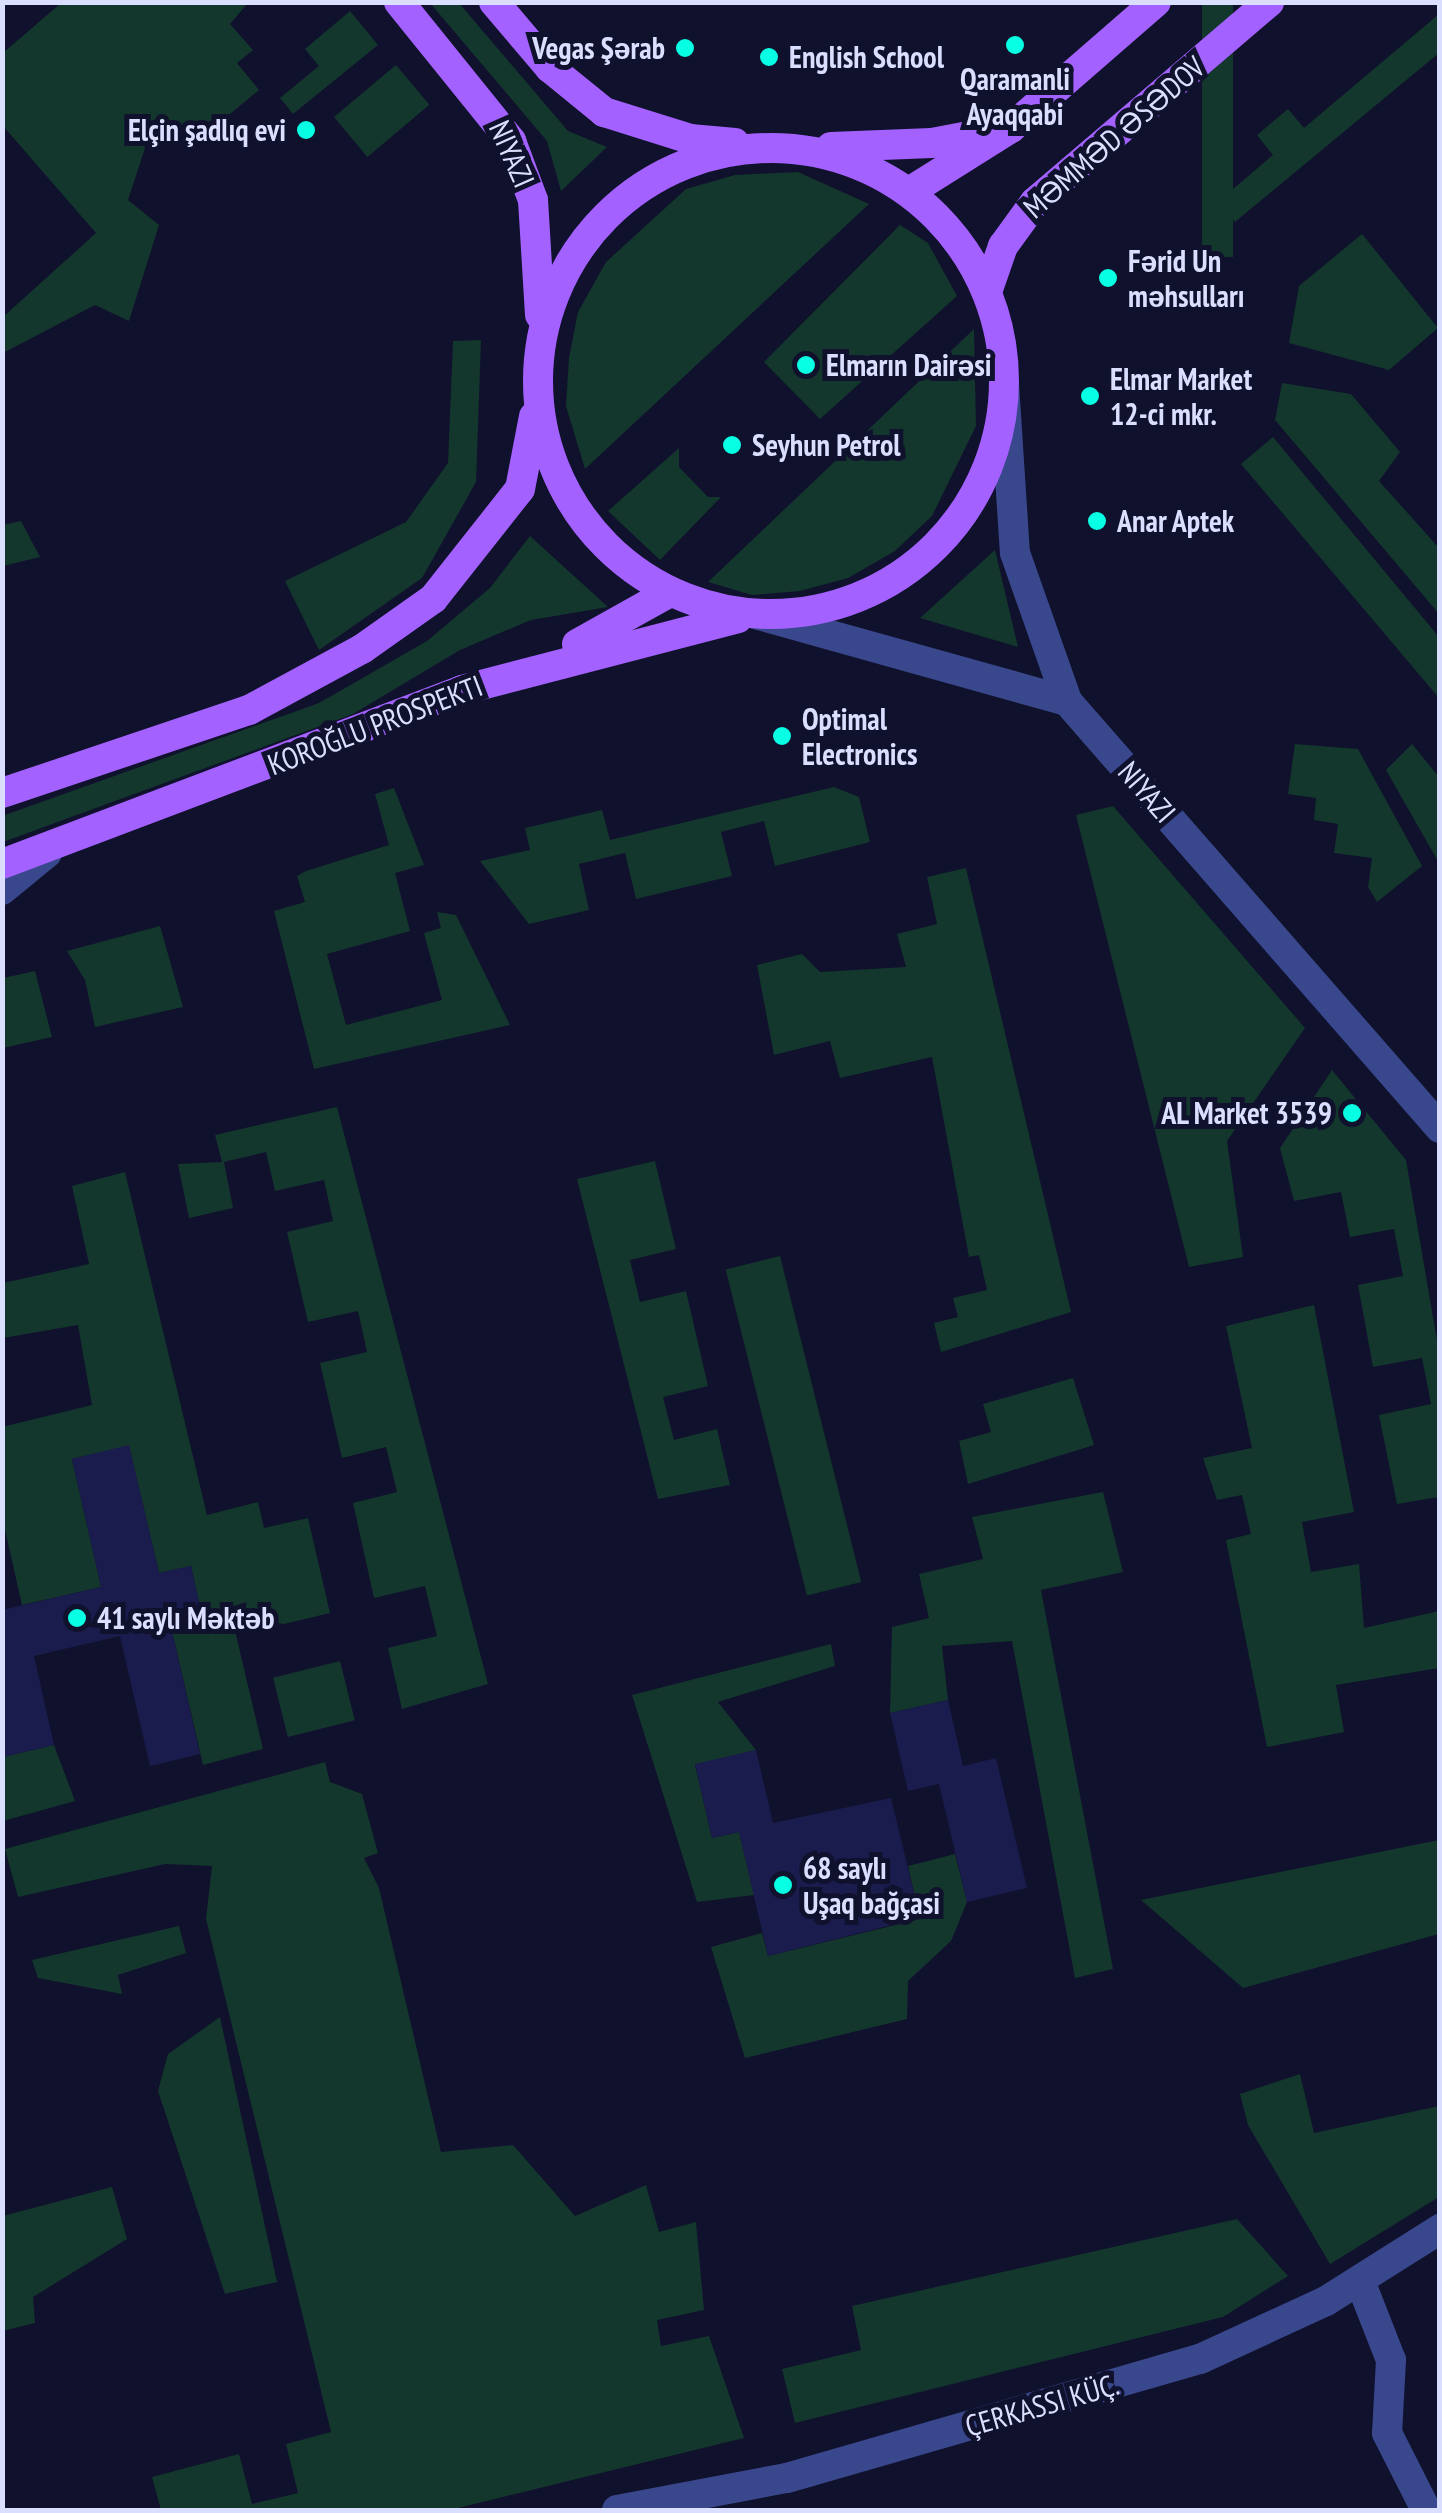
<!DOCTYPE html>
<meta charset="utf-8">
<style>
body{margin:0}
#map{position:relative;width:1442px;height:2513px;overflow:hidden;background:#10112c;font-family:"PT Sans Narrow",sans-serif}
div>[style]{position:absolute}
.green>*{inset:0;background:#13362d;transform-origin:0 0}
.building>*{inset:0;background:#1b1c4e}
.minor>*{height:30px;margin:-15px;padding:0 15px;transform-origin:15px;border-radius:15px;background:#39488d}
.major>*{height:30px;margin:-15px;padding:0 15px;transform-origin:15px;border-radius:15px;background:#a362ff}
.major>.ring{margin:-15px;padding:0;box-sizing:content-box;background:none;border:30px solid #a362ff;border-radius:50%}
.dots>*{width:28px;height:28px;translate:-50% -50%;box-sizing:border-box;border:5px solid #10112c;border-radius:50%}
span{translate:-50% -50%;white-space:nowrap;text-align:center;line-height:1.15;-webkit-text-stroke:10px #10112c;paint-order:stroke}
.poi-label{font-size:30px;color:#dbdfff;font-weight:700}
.right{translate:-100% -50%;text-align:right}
.left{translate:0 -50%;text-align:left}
.street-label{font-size:30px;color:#dbdfff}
.frame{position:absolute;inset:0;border:5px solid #dbdfff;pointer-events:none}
</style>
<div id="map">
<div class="green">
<i style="clip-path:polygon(61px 3px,248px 3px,230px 24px,253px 50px,237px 63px,259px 90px,196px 142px,182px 125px,158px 144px,147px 142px,128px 200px,159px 225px,129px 321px,95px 305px,3px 353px,3px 317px,96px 233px,3px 126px,3px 53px)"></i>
<i style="clip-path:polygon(430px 3px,459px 3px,568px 131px,607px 147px,561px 191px,547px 141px)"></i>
<i style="left:1202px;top:3px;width:31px;height:254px"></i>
<i style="clip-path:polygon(350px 11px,378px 45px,293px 114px,280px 98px,319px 66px,305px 49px)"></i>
<i style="clip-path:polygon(1439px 14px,1439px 53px,1235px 222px,1219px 201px,1273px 155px,1257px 135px,1288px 109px,1304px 128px)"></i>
<i style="left:396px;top:65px;width:52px;height:81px;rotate:50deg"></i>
<i style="clip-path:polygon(798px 172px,869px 204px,585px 469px,566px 406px,569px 358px,578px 312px,606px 262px,686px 189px,735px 175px)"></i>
<i style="clip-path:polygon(900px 225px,928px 243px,957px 296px,820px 419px,764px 362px)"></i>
<i style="clip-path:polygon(1362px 234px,1438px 328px,1389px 370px,1289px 343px,1299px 286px)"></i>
<i style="clip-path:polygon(974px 329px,976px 426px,932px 516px,895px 551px,848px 578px,800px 591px,752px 595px,708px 582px)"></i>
<i style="clip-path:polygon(481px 340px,476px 482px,422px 578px,319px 650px,285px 581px,406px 522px,448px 463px,453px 341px)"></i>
<i style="clip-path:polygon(1282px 383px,1351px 394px,1400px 452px,1379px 481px,1439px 548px,1439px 614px,1275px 420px)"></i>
<i style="clip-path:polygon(1273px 437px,1439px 637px,1439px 698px,1241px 464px)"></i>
<i style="clip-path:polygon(679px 448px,679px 467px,708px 497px,721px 497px,660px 560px,608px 511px)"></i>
<i style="clip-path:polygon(21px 521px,40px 557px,3px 566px,3px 525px)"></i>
<i style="clip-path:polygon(530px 536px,608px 607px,531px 620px,460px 650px,353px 714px,3px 842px,2px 816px,319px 703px,427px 641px,490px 588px)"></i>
<i style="clip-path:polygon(995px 550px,1018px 647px,920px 618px)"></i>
<i style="clip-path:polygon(1295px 744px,1358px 749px,1422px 866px,1377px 902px,1368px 887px,1372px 858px,1334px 853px,1338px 824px,1314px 820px,1316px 798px,1288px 794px)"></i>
<i style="clip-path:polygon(1412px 744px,1439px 777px,1439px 863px,1386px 770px)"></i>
<i style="clip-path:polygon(834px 787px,859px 797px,870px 842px,775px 866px,764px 821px,721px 832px,732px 876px,636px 899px,625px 853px,579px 864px,589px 910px,529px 924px,480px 861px,530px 850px,525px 828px,602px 810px,610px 840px)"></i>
<i style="clip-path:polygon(394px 788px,424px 865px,395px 873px,410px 931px,327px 954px,346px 1025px,442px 1000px,424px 933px,441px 928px,437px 912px,456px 915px,510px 1025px,314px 1069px,274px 911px,305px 902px,297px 876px,306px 871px,389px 845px,375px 794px)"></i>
<i style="clip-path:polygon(1113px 806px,1305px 1028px,1227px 1141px,1243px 1257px,1189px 1267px,1076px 815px)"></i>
<i style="clip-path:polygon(966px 868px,1071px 1312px,941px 1352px,934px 1323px,958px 1317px,953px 1298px,987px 1290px,979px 1255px,969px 1257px,932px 1057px,840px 1078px,830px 1041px,774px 1055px,757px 965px,802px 954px,820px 972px,906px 967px,897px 934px,937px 924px,927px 877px)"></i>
<i style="clip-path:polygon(160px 926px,183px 1007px,95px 1027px,85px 980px,67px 951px)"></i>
<i style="clip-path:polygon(35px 971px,52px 1037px,3px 1048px,3px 978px)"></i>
<i style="clip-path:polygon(1332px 1070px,1406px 1160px,1439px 1352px,1439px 1497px,1397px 1504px,1379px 1415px,1431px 1404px,1422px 1358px,1373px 1367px,1358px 1285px,1403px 1276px,1394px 1229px,1350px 1237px,1341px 1192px,1294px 1201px,1280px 1148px)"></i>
<i style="clip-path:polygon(337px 1107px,488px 1684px,402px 1709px,388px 1648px,437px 1636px,425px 1586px,374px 1598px,353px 1503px,397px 1492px,386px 1447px,342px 1458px,320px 1363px,367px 1352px,358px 1311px,308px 1322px,287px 1232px,333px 1221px,324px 1180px,275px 1191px,266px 1152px,224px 1162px,233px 1208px,189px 1218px,178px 1164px,222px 1162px,215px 1135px)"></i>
<i style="clip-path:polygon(655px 1161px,676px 1249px,630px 1260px,640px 1302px,686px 1291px,708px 1386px,663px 1397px,674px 1440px,717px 1429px,730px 1485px,658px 1499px,577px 1179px)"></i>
<i style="clip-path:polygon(125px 1172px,207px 1515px,258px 1502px,264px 1528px,308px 1518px,330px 1613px,284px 1624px,232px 1618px,263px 1749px,203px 1765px,169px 1618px,201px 1611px,191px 1566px,159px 1573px,129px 1446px,72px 1459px,101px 1587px,22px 1605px,3px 1521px,2px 1427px,92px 1405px,78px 1325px,3px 1338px,3px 1283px,89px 1264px,72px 1186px)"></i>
<i style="left:780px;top:1256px;width:336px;height:56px;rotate:76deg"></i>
<i style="clip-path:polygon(1314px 1305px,1354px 1512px,1302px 1522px,1311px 1572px,1359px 1564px,1364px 1628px,1439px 1611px,1439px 1668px,1336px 1685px,1344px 1732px,1267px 1747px,1226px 1540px,1251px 1534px,1242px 1495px,1217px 1500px,1203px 1458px,1252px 1448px,1226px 1326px)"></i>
<i style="clip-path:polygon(1073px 1378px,1094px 1445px,968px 1484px,959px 1441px,991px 1432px,983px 1404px)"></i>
<i style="clip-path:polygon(1103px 1492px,1123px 1572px,1041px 1590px,1113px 1969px,1075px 1978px,1012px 1641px,942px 1646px,948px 1700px,890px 1713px,892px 1627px,929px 1618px,919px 1574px,983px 1559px,972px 1517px)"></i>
<i style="clip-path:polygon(831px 1644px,835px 1666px,718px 1702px,756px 1750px,695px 1765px,712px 1838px,739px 1832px,754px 1895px,697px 1902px,632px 1695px)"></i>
<i style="left:340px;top:1661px;width:61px;height:69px;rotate:76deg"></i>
<i style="clip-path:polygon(54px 1745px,75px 1801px,3px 1821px,3px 1757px)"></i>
<i style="clip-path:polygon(325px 1762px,330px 1782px,362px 1794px,378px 1853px,364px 1858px,379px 1888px,441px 2152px,513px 2145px,575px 2216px,646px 2185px,659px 2232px,696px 2222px,704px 2310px,657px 2320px,661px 2346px,709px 2336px,744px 2438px,450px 2510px,161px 2510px,152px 2477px,239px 2454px,252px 2504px,298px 2493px,286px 2444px,331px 2432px,206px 1919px,212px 1866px,165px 1864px,18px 1897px,5px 1849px)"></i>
<i style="clip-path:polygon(1439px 1840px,1439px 1934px,1243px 1988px,1141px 1900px)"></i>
<i style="clip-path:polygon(955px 1854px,967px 1902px,951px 1941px,908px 1981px,907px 2019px,745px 2058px,711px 1947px,762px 1933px,768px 1956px,920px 1919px,908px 1866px)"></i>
<i style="clip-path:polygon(179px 1926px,186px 1953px,118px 1975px,122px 1994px,38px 1978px,32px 1960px)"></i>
<i style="clip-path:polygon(220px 2017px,277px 2282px,225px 2294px,158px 2091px,168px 2054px)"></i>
<i style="clip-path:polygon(1300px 2074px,1314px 2133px,1439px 2106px,1439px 2197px,1330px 2264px,1248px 2125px,1240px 2094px)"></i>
<i style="clip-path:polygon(112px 2187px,127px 2239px,33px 2297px,35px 2323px,3px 2331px,3px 2216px)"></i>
<i style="clip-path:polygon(1237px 2219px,1288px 2276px,1223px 2317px,795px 2423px,782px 2369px,861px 2350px,852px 2306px)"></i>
</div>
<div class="building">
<i style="clip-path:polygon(129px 1445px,159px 1573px,191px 1566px,201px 1611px,169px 1618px,200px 1754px,150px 1766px,120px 1636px,34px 1656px,54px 1745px,2px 1757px,2px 1610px,101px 1587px,72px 1459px)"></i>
<i style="clip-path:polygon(948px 1700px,963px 1766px,996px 1758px,1027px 1888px,967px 1902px,939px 1784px,908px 1791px,890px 1713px)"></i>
<i style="clip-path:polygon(756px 1750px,773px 1823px,891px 1798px,920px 1918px,768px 1956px,739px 1832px,712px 1838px,695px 1764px)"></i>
</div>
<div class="minor">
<i style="left:1004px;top:384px;width:169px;rotate:86.3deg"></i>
<i style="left:1015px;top:553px;width:157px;rotate:70.6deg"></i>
<i style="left:755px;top:614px;width:324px;rotate:15.6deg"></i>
<i style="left:1067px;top:701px;width:567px;rotate:48.86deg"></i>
<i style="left:2px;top:890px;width:58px;rotate:-39.4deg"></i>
<i style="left:1360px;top:2281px;width:85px;rotate:68.6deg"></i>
<i style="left:1391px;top:2360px;width:73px;rotate:93.1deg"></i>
<i style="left:1387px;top:2433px;width:86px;rotate:63.1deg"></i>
<i style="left:617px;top:2510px;width:173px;rotate:-10.7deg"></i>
<i style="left:787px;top:2478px;width:430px;rotate:-16.1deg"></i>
<i style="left:1200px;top:2359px;width:139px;rotate:-24.7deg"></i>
<i style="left:1326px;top:2301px;width:135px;rotate:-32.3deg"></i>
</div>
<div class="major">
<i style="left:399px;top:2px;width:179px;rotate:51.1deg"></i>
<i style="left:511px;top:141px;width:63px;rotate:69.6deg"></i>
<i style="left:533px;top:200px;width:115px;rotate:86.5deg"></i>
<i style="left:494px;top:2px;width:87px;rotate:49.7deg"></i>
<i style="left:550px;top:68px;width:70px;rotate:39.2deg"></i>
<i style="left:604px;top:112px;width:90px;rotate:17.4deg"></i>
<i style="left:690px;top:139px;width:45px;rotate:5.1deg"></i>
<i style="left:831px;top:147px;width:101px;rotate:-2.3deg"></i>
<i style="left:932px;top:143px;width:80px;rotate:-10.8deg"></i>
<i class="ring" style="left:538px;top:148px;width:436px;height:436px"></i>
<i style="left:909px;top:192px;width:120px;rotate:-32.1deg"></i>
<i style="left:1011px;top:128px;width:192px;rotate:-41deg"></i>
<i style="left:987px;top:292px;width:49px;rotate:-70.8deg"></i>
<i style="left:1003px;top:246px;width:54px;rotate:-54deg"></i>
<i style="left:1035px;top:202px;width:308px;rotate:-40.5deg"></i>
<i style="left:577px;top:644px;width:107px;rotate:-29.2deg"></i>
<i style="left:2px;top:793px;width:261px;rotate:-18.6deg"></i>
<i style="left:249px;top:710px;width:128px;rotate:-28.4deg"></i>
<i style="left:362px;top:649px;width:87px;rotate:-35.2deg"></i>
<i style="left:433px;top:599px;width:140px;rotate:-51.7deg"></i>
<i style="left:520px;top:489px;width:74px;rotate:-79.1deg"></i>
<i style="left:2px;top:864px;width:492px;rotate:-20.7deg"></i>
<i style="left:462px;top:690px;width:285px;rotate:-14.6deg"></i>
</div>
<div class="dots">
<i style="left:1015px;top:45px;background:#07ffe3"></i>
<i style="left:685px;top:48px;background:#07ffe3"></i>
<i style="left:769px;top:57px;background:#07ffe3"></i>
<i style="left:306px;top:130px;background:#07ffe3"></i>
<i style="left:1108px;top:278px;background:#07ffe3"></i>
<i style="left:806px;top:365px;background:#07ffe3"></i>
<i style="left:1090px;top:396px;background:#07ffe3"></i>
<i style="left:732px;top:445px;background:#07ffe3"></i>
<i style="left:1097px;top:521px;background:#07ffe3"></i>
<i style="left:782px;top:736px;background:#07ffe3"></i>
<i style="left:1352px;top:1113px;background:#07ffe3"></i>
<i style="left:77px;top:1618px;background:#07ffe3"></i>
<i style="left:783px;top:1885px;background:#07ffe3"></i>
</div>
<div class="poi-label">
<span class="right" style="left:665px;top:48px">Vegas Şərab</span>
<span class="left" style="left:789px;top:57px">English School</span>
<span style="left:1015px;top:96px">Qaramanli<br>Ayaqqabi</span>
<span class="right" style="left:286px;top:130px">Elçin şadlıq evi</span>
<span class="left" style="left:1128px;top:278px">Fərid Un<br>məhsulları</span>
<span class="left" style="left:826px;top:365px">Elmarın Dairəsi</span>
<span class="left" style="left:1110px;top:396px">Elmar Market<br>12-ci mkr.</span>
<span class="left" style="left:752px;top:445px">Seyhun Petrol</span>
<span class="left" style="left:1117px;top:521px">Anar Aptek</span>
<span class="left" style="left:802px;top:736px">Optimal<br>Electronics</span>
<span class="right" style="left:1332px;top:1113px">AL Market 3539</span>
<span class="left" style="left:97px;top:1618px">41 saylı Məktəb</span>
<span class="left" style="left:803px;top:1885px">68 saylı<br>Uşaq bağçasi</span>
</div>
<div class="street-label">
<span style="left:1114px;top:137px;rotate:-41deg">MƏMMƏD ƏSƏDOV</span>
<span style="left:512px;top:154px;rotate:66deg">NIYAZI</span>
<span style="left:375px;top:725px;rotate:-21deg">KOROĞLU PROSPEKTI</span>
<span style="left:1147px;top:792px;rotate:49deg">NIYAZI</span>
<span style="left:1042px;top:2405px;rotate:-16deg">ÇERKASSI KÜÇ.</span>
</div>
<div class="frame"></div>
</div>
